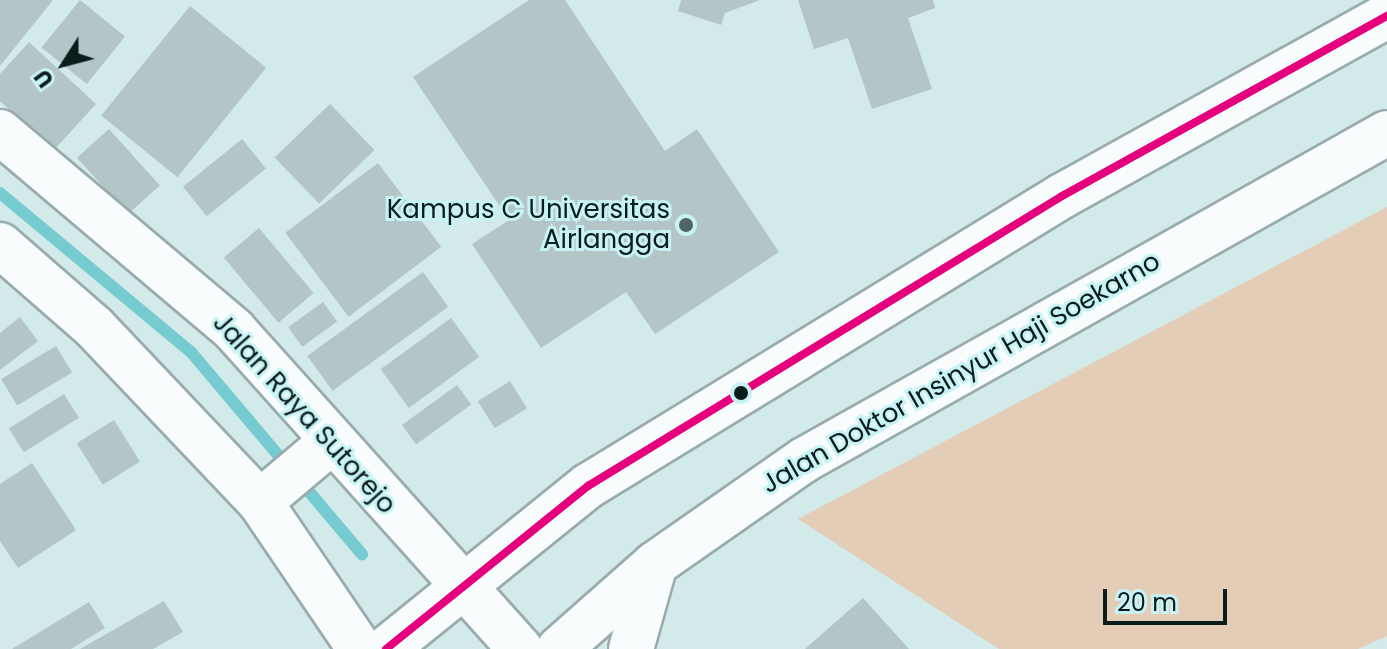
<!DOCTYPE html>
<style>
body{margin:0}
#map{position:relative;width:1387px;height:649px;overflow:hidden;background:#d2eaea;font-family:Poppins,sans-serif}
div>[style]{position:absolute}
.green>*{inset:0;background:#e4cdb6}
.stream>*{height:12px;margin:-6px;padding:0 6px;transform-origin:6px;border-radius:6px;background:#75cbcf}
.building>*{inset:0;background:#b3c5c6;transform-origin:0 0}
.roads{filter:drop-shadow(2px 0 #99abac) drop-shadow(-2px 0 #99abac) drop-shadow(0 2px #99abac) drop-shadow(0 -2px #99abac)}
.street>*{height:44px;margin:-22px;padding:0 22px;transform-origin:22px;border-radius:22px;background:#f8fcfc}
.secondary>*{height:44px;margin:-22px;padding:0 22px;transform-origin:22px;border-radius:22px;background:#f8fcfc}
.primary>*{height:44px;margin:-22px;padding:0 22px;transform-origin:22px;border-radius:22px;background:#f8fcfc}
.bus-1>*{height:8px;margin:-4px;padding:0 4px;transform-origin:4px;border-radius:4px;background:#e5007d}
.dots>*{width:22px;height:22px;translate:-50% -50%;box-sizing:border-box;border:4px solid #c8f3f5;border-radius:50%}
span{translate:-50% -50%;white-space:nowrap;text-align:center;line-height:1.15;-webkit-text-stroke:6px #c8f3f5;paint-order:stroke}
.poi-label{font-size:26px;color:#0c1c1d}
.right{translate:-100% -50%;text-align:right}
.street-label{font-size:26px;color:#0c1c1d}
.north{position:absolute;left:24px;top:24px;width:80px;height:80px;-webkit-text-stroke:6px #c8f3f5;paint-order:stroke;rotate:234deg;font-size:22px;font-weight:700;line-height:32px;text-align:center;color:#0c1c1d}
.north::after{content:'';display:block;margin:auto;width:28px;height:36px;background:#0c1c1d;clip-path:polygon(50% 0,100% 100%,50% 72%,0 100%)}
.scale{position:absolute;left:1103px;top:589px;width:124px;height:36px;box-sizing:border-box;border:4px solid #0c1c1d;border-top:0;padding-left:10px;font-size:24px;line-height:28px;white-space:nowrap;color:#0c1c1d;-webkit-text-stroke:6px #c8f3f5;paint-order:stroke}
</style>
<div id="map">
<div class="green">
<i style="clip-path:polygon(1387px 207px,1387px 636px,1358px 649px,999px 649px,798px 519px)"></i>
</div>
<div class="stream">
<i style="left:0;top:193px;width:249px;rotate:39.8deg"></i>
<i style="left:191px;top:352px;width:265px;rotate:49.8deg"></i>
</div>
<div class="building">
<i style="clip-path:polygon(0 0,53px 0,0 66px)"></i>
<i style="left:80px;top:0;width:58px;height:61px;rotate:39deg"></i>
<i style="clip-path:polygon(529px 0,565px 0,665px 151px,697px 129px,779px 252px,655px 334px,626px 292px,541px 348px,472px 244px,509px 220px,413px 77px)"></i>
<i style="clip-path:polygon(681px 0,760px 0,725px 13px,721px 25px,678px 11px)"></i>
<i style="clip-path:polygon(798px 0,933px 0,935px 8px,908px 18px,932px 89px,872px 109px,848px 38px,814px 49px)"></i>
<i style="left:190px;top:6px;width:98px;height:141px;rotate:39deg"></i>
<i style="clip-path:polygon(29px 42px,96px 104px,54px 150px,0 101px,0 74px)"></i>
<i style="left:330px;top:104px;width:64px;height:77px;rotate:46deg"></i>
<i style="left:109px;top:129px;width:76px;height:43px;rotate:48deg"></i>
<i style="left:242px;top:139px;width:38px;height:76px;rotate:51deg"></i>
<i style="left:378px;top:163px;width:105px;height:116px;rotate:53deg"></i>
<i style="left:259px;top:228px;width:85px;height:46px;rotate:50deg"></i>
<i style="left:423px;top:272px;width:43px;height:143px;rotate:54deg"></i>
<i style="left:323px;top:302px;width:24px;height:43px;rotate:54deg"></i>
<i style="clip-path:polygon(20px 317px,38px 341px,0 370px,0 333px)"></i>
<i style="left:451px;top:318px;width:48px;height:87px;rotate:54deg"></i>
<i style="left:56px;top:346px;width:31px;height:64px;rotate:59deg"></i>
<i style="left:510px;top:381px;width:32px;height:38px;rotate:58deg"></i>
<i style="left:457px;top:385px;width:24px;height:68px;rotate:54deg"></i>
<i style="left:64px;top:394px;width:28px;height:65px;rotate:58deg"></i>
<i style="left:114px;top:420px;width:49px;height:44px;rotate:58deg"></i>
<i style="clip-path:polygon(32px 463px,76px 530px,18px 568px,0 541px,0 484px)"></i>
<i style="clip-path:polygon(863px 598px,909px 649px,805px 649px)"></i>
<i style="clip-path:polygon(164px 601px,183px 632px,153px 649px,80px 649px)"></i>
<i style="clip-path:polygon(89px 602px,105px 628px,71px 649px,12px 649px)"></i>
</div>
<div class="roads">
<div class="street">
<i style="left:0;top:245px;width:125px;rotate:41.1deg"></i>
<i style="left:94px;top:327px;width:241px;rotate:46.5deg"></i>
<i style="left:260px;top:502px;width:178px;rotate:55.8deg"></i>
<i style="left:260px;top:502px;width:93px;rotate:-40.2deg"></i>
</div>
<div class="secondary">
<i style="left:0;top:132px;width:307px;rotate:40.2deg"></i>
<i style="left:234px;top:330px;width:428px;rotate:48.1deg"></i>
<i style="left:631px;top:649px;width:88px;rotate:-74.2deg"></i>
</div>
<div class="primary">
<i style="left:386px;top:649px;width:260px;rotate:-38.9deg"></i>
<i style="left:588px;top:486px;width:556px;rotate:-31.46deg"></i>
<i style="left:1062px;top:196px;width:372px;rotate:-29deg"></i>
<i style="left:559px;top:649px;width:128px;rotate:-41.5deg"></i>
<i style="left:655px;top:564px;width:182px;rotate:-34.9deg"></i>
<i style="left:804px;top:460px;width:668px;rotate:-29.29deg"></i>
</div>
</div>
<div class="bus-1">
<i style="left:386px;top:649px;width:260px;rotate:-38.9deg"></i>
<i style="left:588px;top:486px;width:556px;rotate:-31.46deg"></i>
<i style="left:1062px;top:196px;width:372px;rotate:-29deg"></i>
</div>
<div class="dots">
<i style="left:686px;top:225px;background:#516465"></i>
<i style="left:741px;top:393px;background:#0c1c1d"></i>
</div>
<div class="poi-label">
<span class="right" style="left:670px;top:225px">Kampus C Universitas<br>Airlangga</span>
</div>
<div class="street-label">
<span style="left:961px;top:373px;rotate:-30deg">Jalan Doktor Insinyur Haji Soekarno</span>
<span style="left:304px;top:414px;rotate:48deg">Jalan Raya Sutorejo</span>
</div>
<div class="north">U</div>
<div class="scale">20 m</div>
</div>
